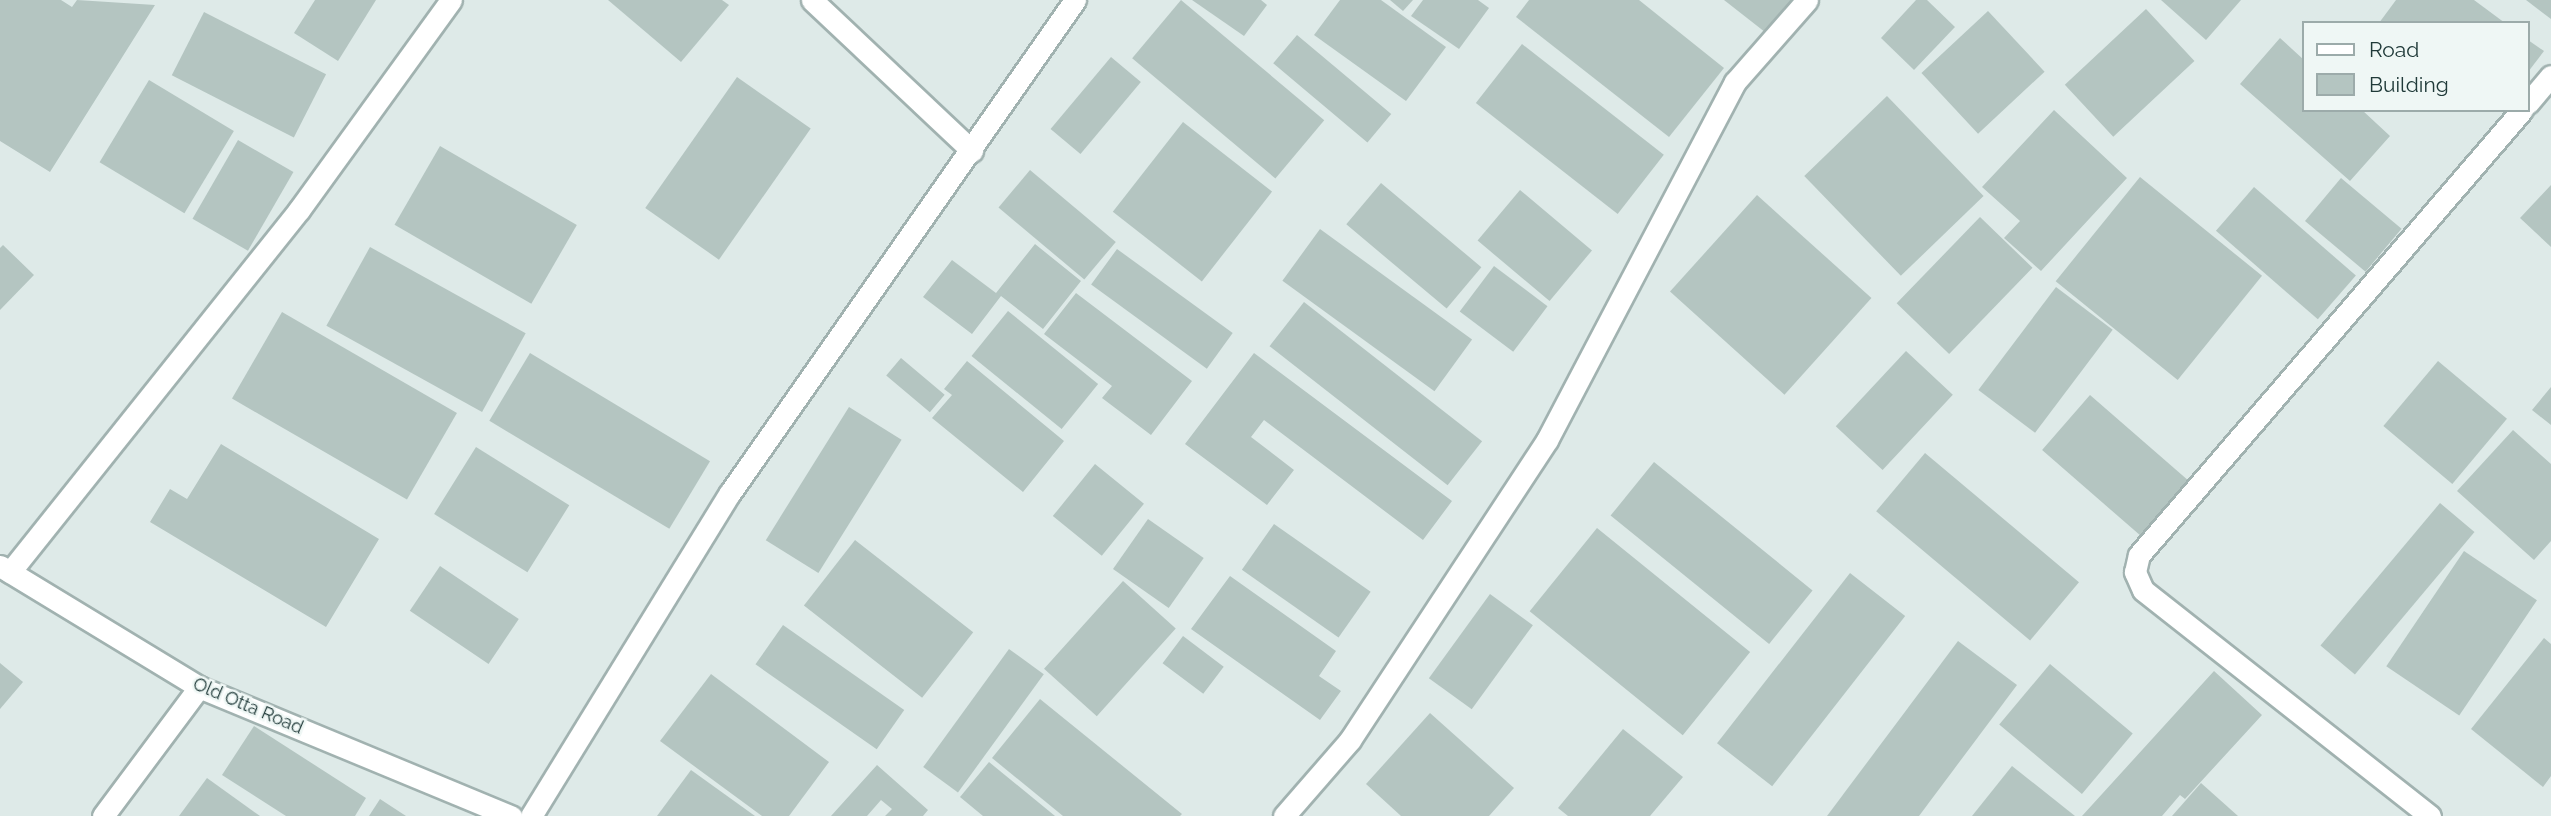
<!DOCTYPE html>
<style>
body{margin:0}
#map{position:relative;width:2551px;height:816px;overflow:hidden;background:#deeae8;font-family:Raleway,sans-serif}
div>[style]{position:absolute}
.building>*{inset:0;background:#b4c5c1;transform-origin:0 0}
.roads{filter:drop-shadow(2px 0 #a1b2b0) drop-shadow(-2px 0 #a1b2b0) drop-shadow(0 2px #a1b2b0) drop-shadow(0 -2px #a1b2b0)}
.minor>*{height:21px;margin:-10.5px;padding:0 10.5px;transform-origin:10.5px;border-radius:10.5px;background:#fff}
.tertiary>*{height:21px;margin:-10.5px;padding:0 10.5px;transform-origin:10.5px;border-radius:10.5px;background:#fff}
span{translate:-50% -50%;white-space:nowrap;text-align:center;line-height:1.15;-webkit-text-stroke:5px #eff7f5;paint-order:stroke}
.street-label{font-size:18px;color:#203a39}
.legend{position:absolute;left:2302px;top:21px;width:228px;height:91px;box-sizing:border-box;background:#eff7f5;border:2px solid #9cabaa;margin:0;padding:9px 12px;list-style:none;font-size:21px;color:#203a39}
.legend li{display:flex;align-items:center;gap:14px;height:35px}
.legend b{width:35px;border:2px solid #9cabaa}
</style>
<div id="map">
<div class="building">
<i style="clip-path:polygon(0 0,61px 0,72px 7px,77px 0,155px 5px,50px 172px,0 141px)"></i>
<i style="clip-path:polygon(315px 0,376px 0,338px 61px,294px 33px)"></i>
<i style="clip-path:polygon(608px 0,722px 0,729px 5px,681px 62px)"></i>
<i style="left:1181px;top:0;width:187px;height:76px;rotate:40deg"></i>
<i style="clip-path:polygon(1192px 0,1261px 0,1267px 5px,1244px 36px)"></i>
<i style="clip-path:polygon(1340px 0,1381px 0,1446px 47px,1406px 101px,1314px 35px)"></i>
<i style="clip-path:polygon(1390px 0,1413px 0,1403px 11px)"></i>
<i style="clip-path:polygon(1423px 0,1478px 0,1489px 8px,1459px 49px,1411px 16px)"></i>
<i style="clip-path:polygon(1529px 0,1639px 0,1724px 68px,1669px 137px,1516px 17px)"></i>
<i style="clip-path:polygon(1724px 0,1799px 0,1770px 36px)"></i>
<i style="clip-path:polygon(1916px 0,1927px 0,1955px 27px,1914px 70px,1881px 38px)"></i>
<i style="clip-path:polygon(2161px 0,2241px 0,2206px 40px)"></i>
<i style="clip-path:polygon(2396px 0,2474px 0,2505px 23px,2379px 23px)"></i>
<i style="clip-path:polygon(2526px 0,2551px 0,2551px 19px)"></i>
<i style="left:2146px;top:9px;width:71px;height:111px;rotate:47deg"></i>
<i style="left:1988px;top:11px;width:83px;height:91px;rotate:47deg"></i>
<i style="left:204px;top:12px;width:137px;height:71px;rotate:27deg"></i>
<i style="left:1297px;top:35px;width:123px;height:37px;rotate:40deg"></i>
<i style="clip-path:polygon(2280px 38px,2304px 60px,2304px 110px,2362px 110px,2390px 136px,2350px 181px,2240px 84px)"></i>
<i style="clip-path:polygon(2528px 40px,2544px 51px,2528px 72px)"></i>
<i style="left:1522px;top:44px;width:180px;height:75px;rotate:38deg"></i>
<i style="left:1111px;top:57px;width:39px;height:94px;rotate:40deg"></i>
<i style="left:737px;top:77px;width:90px;height:160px;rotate:35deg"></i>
<i style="left:149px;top:80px;width:99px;height:96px;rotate:31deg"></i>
<i style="left:1887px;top:96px;width:139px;height:115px;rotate:46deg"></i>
<i style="clip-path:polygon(2054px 110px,2127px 178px,2041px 271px,2004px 238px,2020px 221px,1982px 187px)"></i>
<i style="left:1183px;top:122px;width:113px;height:114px;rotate:38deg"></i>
<i style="left:238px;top:140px;width:64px;height:91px;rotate:30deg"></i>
<i style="left:440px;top:146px;width:158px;height:91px;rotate:30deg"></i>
<i style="left:1030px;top:170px;width:112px;height:49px;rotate:40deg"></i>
<i style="left:2140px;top:177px;width:157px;height:134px;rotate:39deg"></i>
<i style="left:2341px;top:178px;width:79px;height:56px;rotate:40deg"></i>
<i style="left:1381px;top:183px;width:131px;height:54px;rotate:40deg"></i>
<i style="clip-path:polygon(2551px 185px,2551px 247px,2520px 218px)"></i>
<i style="left:2254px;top:187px;width:135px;height:58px;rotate:41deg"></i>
<i style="left:1520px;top:190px;width:94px;height:66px;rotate:40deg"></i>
<i style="left:1757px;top:195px;width:154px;height:130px;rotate:42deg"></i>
<i style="left:1980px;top:217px;width:73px;height:120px;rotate:44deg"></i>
<i style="left:1320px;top:229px;width:188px;height:64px;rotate:36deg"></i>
<i style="clip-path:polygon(1035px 244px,1081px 281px,1043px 329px,1001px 296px,972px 334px,923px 297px,952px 260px,996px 293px)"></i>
<i style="clip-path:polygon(3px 245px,34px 275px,0 310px,0 248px)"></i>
<i style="left:370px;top:247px;width:178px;height:90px;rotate:29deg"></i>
<i style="left:1117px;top:249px;width:143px;height:44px;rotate:36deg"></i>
<i style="left:1494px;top:266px;width:67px;height:57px;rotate:37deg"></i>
<i style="left:2056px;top:287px;width:71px;height:129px;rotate:37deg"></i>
<i style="clip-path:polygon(1076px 293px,1192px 381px,1151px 435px,1102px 398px,1112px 386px,1044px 334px)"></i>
<i style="left:1304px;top:302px;width:226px;height:56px;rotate:38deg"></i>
<i style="left:1008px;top:311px;width:116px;height:58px;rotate:39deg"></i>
<i style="left:282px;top:312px;width:202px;height:100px;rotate:30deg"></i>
<i style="left:1906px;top:351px;width:64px;height:103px;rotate:43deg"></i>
<i style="left:530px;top:353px;width:210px;height:79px;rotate:31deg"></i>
<i style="clip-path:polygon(1254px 353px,1452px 501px,1423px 540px,1264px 420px,1251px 437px,1294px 470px,1267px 505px,1185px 444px)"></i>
<i style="left:901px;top:358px;width:57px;height:23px;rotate:40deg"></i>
<i style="clip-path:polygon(967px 361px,1064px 441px,1023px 492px,932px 418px,952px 395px,944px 389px)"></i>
<i style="left:2438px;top:361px;width:90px;height:85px;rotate:40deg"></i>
<i style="clip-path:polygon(2551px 387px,2551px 425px,2532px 410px)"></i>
<i style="left:2090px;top:395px;width:136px;height:73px;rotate:41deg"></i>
<i style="left:849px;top:407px;width:62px;height:157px;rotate:32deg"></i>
<i style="clip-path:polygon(2513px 430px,2551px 464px,2551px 541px,2534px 560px,2457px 491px)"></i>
<i style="clip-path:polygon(221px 444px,379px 539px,326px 627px,150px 522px,170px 489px,187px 499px)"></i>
<i style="left:476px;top:447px;width:110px;height:79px;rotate:32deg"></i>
<i style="left:1925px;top:453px;width:201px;height:76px;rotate:40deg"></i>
<i style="left:1654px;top:462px;width:204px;height:69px;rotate:39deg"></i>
<i style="left:1095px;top:464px;width:63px;height:67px;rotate:39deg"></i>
<i style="left:2440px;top:503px;width:45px;height:186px;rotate:40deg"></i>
<i style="left:1148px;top:519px;width:68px;height:61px;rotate:35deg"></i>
<i style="left:1274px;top:524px;width:118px;height:56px;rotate:35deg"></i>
<i style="left:1597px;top:528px;width:197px;height:107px;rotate:39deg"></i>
<i style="left:855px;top:540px;width:150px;height:83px;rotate:38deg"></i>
<i style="left:2464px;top:551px;width:88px;height:139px;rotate:34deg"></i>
<i style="left:440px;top:566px;width:95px;height:54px;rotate:34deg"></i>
<i style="left:1850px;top:573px;width:70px;height:216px;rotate:38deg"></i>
<i style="clip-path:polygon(1230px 576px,1336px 651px,1319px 676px,1341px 691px,1320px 720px,1191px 629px)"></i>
<i style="left:1123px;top:581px;width:71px;height:118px;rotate:42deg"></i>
<i style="left:1490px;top:594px;width:53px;height:104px;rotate:36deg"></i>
<i style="left:783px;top:625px;width:148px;height:48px;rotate:35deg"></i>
<i style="left:1183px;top:636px;width:51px;height:34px;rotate:37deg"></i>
<i style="clip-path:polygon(2544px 638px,2551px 644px,2551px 776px,2543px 787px,2471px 729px)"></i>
<i style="clip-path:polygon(1958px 641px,2017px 685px,1919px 816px,1827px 816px)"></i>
<i style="left:1009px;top:649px;width:43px;height:146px;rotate:36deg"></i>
<i style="clip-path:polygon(0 663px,23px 682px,0 709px)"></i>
<i style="left:2050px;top:664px;width:108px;height:79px;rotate:40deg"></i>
<i style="clip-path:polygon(2214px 671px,2262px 715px,2185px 799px,2180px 795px,2162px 816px,2082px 816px)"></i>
<i style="clip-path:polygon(711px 674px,829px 762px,789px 816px,762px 816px,660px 741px)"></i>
<i style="clip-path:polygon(1040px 699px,1182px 814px,1180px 816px,1063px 816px,992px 758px)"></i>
<i style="clip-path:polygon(1430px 713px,1514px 788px,1489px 816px,1401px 816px,1366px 784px)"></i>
<i style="clip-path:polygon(254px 726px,366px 798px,355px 816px,286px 816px,222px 775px)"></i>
<i style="clip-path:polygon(1623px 729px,1683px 777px,1650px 816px,1568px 816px,1558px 808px)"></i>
<i style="clip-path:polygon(989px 762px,1055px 816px,983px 816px,960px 797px)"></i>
<i style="clip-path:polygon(877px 765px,928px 810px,923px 816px,885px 816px,892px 809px,881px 800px,867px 816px,831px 816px)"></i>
<i style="clip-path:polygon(2012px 766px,2075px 816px,1972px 816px)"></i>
<i style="clip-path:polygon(691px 770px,755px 816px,657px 816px)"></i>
<i style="clip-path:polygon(207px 778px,260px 816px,179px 816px)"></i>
<i style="clip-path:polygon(2201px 783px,2238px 816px,2172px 816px)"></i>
<i style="clip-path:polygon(380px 799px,406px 816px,369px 816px)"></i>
</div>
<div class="roads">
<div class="minor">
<i style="left:812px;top:0;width:220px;rotate:43.3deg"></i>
<i style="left:2528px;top:103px;width:35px;rotate:-50deg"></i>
<i style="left:10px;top:572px;width:463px;rotate:-51.4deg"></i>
<i style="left:299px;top:210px;width:259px;rotate:-54.1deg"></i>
<i style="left:103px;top:816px;width:161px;rotate:-53.3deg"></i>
<i style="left:531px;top:816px;width:379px;rotate:-58.4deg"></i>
<i style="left:730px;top:493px;width:602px;rotate:-55.02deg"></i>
<i style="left:1284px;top:816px;width:101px;rotate:-49deg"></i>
<i style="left:1350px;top:740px;width:359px;rotate:-56.7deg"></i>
<i style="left:1547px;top:440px;width:404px;rotate:-62.3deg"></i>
<i style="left:1735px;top:82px;width:109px;rotate:-48.7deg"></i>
<i style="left:2430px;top:816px;width:365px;rotate:-141.8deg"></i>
<i style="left:2143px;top:590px;width:20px;rotate:-114deg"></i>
<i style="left:2135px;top:572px;width:17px;rotate:-77deg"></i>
<i style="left:2139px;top:555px;width:587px;rotate:-49.28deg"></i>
</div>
<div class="tertiary">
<i style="left:0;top:566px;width:233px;rotate:31.3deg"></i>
<i style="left:199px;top:687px;width:338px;rotate:22.5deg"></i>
</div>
</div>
<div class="street-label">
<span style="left:248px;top:706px;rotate:23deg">Old Otta Road</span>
</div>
<ul class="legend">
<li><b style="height:9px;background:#fff"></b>Road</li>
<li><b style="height:19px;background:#b4c5c1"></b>Building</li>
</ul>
</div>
